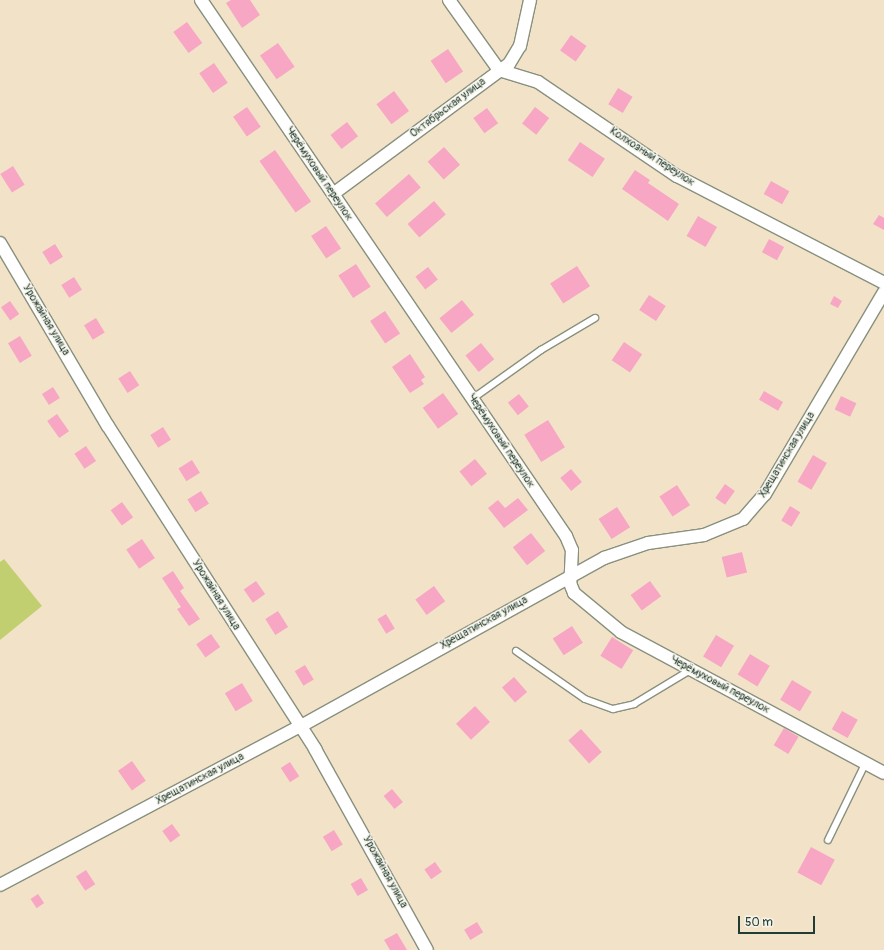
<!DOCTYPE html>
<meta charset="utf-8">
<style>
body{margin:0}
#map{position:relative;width:884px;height:950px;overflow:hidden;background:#f2e3c8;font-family:Pangolin,sans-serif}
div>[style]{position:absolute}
.green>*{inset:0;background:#c1cf71}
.building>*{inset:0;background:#f7a6c4;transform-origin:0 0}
.roads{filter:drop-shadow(1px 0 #88907e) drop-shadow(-1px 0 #88907e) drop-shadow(0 1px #88907e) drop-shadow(0 -1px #88907e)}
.service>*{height:6px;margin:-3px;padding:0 3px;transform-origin:3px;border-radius:3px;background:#fff}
.minor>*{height:12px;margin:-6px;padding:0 6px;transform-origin:6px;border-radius:6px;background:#fff}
span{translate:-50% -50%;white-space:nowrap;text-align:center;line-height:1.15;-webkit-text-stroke:3px #f7f3e8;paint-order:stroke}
.street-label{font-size:11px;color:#1f3d34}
.scale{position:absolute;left:738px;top:916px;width:77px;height:18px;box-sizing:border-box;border:2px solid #1f3d34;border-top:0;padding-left:5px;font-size:12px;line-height:14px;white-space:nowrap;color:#1f3d34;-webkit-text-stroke:3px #f7f3e8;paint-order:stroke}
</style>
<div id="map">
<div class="green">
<i style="clip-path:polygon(4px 559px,42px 606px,0 640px,0 562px)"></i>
</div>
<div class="building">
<i style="clip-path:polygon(231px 0,250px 0,260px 15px,242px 28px,226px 3px)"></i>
<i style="left:187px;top:22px;width:26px;height:17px;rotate:54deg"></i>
<i style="left:571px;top:35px;width:19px;height:19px;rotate:35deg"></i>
<i style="left:278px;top:43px;width:29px;height:22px;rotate:55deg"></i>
<i style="left:448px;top:49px;width:27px;height:21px;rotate:56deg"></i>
<i style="left:214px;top:63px;width:24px;height:18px;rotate:55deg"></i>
<i style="left:618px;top:88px;width:17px;height:19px;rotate:31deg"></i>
<i style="left:394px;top:91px;width:25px;height:22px;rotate:53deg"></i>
<i style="left:247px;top:107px;width:24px;height:17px;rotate:55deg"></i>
<i style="left:535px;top:107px;width:18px;height:21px;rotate:38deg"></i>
<i style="left:487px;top:108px;width:19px;height:17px;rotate:54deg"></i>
<i style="left:347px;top:122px;width:18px;height:21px;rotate:52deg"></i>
<i style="left:580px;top:142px;width:30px;height:22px;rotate:34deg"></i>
<i style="left:444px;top:147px;width:24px;height:22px;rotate:48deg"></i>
<i style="left:275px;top:150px;width:63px;height:19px;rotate:55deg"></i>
<i style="left:13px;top:166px;width:22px;height:15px;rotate:58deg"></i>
<i style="clip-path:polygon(635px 170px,650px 180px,648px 183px,679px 204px,668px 221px,622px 189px)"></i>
<i style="left:409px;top:174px;width:18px;height:45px;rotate:49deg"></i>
<i style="left:771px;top:181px;width:21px;height:15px;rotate:29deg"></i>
<i style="left:434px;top:201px;width:18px;height:35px;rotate:49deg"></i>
<i style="clip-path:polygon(879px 215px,884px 218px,884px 230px,873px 224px)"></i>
<i style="left:698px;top:216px;width:22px;height:23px;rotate:30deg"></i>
<i style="left:326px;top:226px;width:27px;height:18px;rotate:56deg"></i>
<i style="left:769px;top:239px;width:17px;height:15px;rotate:28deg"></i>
<i style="left:55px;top:244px;width:15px;height:15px;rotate:58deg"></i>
<i style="left:356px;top:264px;width:27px;height:21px;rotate:57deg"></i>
<i style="left:577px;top:266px;width:24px;height:32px;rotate:57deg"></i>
<i style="left:428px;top:267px;width:16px;height:16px;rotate:52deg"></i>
<i style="left:74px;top:277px;width:15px;height:15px;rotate:58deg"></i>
<i style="left:649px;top:295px;width:20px;height:18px;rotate:33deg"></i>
<i style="clip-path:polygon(834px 296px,842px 301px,838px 308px,830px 304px)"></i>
<i style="left:462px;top:300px;width:19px;height:29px;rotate:51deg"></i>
<i style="left:10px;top:301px;width:16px;height:11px;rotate:55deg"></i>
<i style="left:385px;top:311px;width:27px;height:18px;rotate:56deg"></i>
<i style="left:96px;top:318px;width:17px;height:14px;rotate:59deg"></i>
<i style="left:20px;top:336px;width:23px;height:14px;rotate:59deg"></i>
<i style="left:624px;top:342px;width:22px;height:22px;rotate:34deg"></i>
<i style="left:481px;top:343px;width:21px;height:20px;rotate:51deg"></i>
<i style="clip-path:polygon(410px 354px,425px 377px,421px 380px,424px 384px,410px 393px,392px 367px)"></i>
<i style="left:130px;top:371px;width:17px;height:14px;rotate:57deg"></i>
<i style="left:53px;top:387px;width:13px;height:13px;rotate:58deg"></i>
<i style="left:764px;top:391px;width:22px;height:10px;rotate:30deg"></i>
<i style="left:443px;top:393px;width:26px;height:25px;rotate:54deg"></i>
<i style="left:519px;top:394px;width:16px;height:14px;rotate:52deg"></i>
<i style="left:841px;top:396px;width:17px;height:15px;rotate:25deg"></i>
<i style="left:57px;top:414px;width:21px;height:12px;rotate:55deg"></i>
<i style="left:548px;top:420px;width:32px;height:28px;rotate:58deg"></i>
<i style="left:163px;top:427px;width:15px;height:15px;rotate:58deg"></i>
<i style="left:86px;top:446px;width:18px;height:14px;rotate:56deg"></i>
<i style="left:813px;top:455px;width:16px;height:31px;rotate:30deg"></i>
<i style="left:475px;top:459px;width:19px;height:20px;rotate:51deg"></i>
<i style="left:192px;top:460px;width:15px;height:16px;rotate:58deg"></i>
<i style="left:571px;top:469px;width:17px;height:14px;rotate:50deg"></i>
<i style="left:725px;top:484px;width:12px;height:17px;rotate:35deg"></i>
<i style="left:677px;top:485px;width:24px;height:21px;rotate:57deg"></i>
<i style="left:201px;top:491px;width:15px;height:16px;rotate:58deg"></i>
<i style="clip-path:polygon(518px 498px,528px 510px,504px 528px,488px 508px,498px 500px,505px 508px)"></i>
<i style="left:122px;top:502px;width:19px;height:14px;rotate:54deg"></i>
<i style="left:790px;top:506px;width:12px;height:17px;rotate:31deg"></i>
<i style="left:617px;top:507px;width:24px;height:22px;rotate:57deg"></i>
<i style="left:531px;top:533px;width:23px;height:23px;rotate:52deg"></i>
<i style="left:142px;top:539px;width:23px;height:19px;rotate:56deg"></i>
<i style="left:742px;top:552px;width:21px;height:21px;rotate:76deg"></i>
<i style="clip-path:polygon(173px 571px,184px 588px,180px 591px,200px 619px,189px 626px,177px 609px,181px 607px,162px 578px)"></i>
<i style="left:256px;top:581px;width:16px;height:15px;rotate:55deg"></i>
<i style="left:650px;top:581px;width:19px;height:24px;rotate:54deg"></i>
<i style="left:434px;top:586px;width:19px;height:23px;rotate:54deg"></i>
<i style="left:278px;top:611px;width:19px;height:15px;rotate:58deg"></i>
<i style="left:386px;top:614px;width:17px;height:10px;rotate:59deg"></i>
<i style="left:572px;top:626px;width:20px;height:23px;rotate:57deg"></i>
<i style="left:211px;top:634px;width:16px;height:18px;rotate:55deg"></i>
<i style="left:716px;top:635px;width:21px;height:25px;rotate:31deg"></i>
<i style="left:612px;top:637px;width:25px;height:22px;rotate:32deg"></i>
<i style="left:750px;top:654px;width:23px;height:24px;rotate:31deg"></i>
<i style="left:305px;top:665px;width:17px;height:12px;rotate:59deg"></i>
<i style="left:514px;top:677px;width:20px;height:16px;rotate:49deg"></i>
<i style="left:792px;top:680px;width:23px;height:23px;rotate:31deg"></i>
<i style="left:242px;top:683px;width:21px;height:20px;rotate:59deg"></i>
<i style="left:475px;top:706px;width:22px;height:26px;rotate:47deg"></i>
<i style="left:842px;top:711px;width:18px;height:21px;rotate:29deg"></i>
<i style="left:784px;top:728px;width:17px;height:20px;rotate:31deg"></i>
<i style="left:581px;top:729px;width:31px;height:17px;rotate:48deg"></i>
<i style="left:132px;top:761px;width:24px;height:17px;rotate:55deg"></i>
<i style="left:290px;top:762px;width:17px;height:11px;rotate:57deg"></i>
<i style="left:392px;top:789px;width:17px;height:11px;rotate:50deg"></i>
<i style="left:172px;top:824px;width:14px;height:12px;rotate:54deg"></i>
<i style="left:334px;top:830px;width:17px;height:13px;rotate:59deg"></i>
<i style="left:811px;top:847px;width:27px;height:29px;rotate:28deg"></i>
<i style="left:435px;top:862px;width:12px;height:13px;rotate:55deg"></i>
<i style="left:86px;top:870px;width:17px;height:12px;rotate:57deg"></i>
<i style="left:361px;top:878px;width:14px;height:12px;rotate:60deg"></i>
<i style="left:38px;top:894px;width:11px;height:9px;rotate:56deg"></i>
<i style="left:477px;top:922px;width:12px;height:15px;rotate:59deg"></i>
<i style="clip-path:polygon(397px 933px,407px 950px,390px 950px,384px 940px)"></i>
</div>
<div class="roads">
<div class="service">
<i style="left:472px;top:399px;width:85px;rotate:-35.4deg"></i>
<i style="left:541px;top:350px;width:63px;rotate:-30.7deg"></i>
<i style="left:516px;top:651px;width:84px;rotate:34.8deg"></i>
<i style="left:585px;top:699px;width:30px;rotate:20deg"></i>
<i style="left:613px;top:709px;width:22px;rotate:-13deg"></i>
<i style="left:634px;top:704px;width:68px;rotate:-31.1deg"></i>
<i style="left:828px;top:840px;width:85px;rotate:-64deg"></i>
</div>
<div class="minor">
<i style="left:201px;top:0;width:648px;rotate:55.75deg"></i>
<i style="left:566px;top:536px;width:15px;rotate:67deg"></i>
<i style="left:572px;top:550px;width:33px;rotate:93deg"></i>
<i style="left:570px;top:583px;width:11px;rotate:68deg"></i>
<i style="left:574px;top:593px;width:61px;rotate:39.7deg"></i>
<i style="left:621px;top:632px;width:298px;rotate:28.2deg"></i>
<i style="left:449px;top:0;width:86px;rotate:54.5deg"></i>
<i style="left:499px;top:70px;width:41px;rotate:17.1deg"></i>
<i style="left:538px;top:82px;width:168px;rotate:34.1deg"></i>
<i style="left:677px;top:176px;width:233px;rotate:27.3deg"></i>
<i style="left:333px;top:194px;width:219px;rotate:-36.5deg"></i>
<i style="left:509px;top:64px;width:21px;rotate:-59deg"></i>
<i style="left:520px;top:46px;width:47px;rotate:-77.7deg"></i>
<i style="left:0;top:243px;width:212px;rotate:59.5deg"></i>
<i style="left:108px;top:426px;width:384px;rotate:57.3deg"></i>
<i style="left:315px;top:749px;width:230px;rotate:60.9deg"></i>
<i style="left:0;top:885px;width:338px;rotate:-27.9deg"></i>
<i style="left:299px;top:727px;width:349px;rotate:-29deg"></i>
<i style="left:604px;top:558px;width:46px;rotate:-18.8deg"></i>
<i style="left:648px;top:543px;width:57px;rotate:-8.1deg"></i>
<i style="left:704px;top:535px;width:42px;rotate:-22.3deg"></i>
<i style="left:743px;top:519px;width:33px;rotate:-49deg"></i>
<i style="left:765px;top:494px;width:234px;rotate:-59.5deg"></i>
</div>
</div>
<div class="street-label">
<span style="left:448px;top:108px;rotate:-37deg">Октябрьская улица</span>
<span style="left:652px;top:157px;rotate:33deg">Колхозный переулок</span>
<span style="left:319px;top:174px;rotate:56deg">Черёмуховый переулок</span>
<span style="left:46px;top:320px;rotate:59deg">Урожайная улица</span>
<span style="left:501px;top:441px;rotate:56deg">Черёмуховый переулок</span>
<span style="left:787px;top:455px;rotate:-59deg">Хрещатинская улица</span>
<span style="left:216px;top:595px;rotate:58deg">Урожайная улица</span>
<span style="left:484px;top:623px;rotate:-29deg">Хрещатинская улица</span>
<span style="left:720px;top:685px;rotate:28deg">Черёмуховый переулок</span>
<span style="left:200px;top:779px;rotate:-28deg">Хрещатинская улица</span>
<span style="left:385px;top:872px;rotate:61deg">Урожайная улица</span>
</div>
<div class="scale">50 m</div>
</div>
